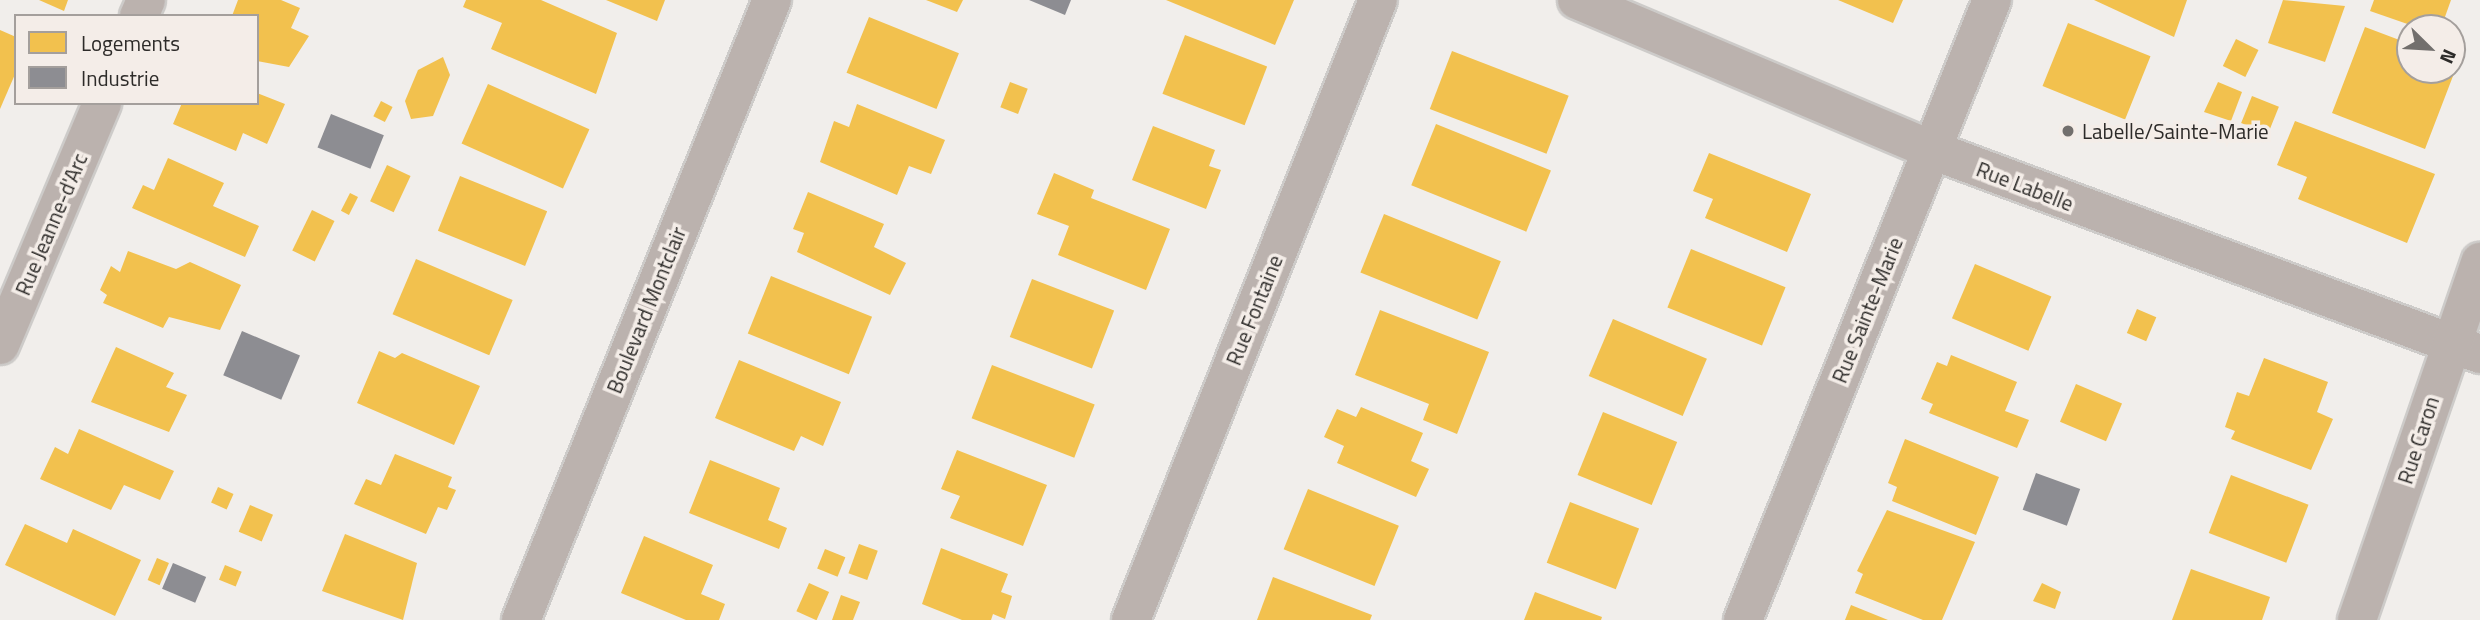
<!DOCTYPE html>
<style>
body{margin:0}
#map{position:relative;width:2480px;height:620px;overflow:hidden;background:#f1eeeb;font-family:"Titillium Web",sans-serif}
div>[style]{position:absolute}
.homes>*{inset:0;background:#f2c14e;transform-origin:0 0}
.industry>*{inset:0;background:#8d8d92;transform-origin:0 0}
.roads{filter:drop-shadow(2px 0 #cdcbc9) drop-shadow(-2px 0 #cdcbc9) drop-shadow(0 2px #cdcbc9) drop-shadow(0 -2px #cdcbc9)}
.minor>*{height:38px;margin:-19px;padding:0 19px;transform-origin:19px;border-radius:19px;background:#bbb2ae}
.dots>*{width:19px;height:19px;translate:-50% -50%;box-sizing:border-box;border:4px solid #f4ede8;border-radius:50%}
span{translate:-50% -50%;white-space:nowrap;text-align:center;line-height:1.15;-webkit-text-stroke:7px #f4ede8;paint-order:stroke}
.poi-label{font-size:21px;color:#2d2b29}
.left{translate:0 -50%;text-align:left}
.street-label{font-size:21px;color:#2d2b29}
.legend{position:absolute;left:14px;top:14px;width:245px;height:91px;box-sizing:border-box;background:#f4ede8;border:2px solid #a49f9c;margin:0;padding:9px 12px;list-style:none;font-size:21px;color:#2d2b29}
.legend li{display:flex;align-items:center;gap:14px;height:35px}
.legend b{width:35px;border:2px solid #a49f9c}
.north{position:absolute;left:2396px;top:14px;width:70px;height:70px;box-sizing:border-box;background:#f4ede8;border:2px solid #a49f9c;border-radius:50%;rotate:114deg;font-size:19px;font-weight:700;line-height:28px;text-align:center;color:#2d2b29}
.north::after{content:'';display:block;margin:auto;width:24px;height:32px;background:#726f6d;clip-path:polygon(50% 0,100% 100%,50% 72%,0 100%)}
</style>
<div id="map">
<div class="homes">
<i style="clip-path:polygon(39px 0,68px 0,64px 11px)"></i>
<i style="clip-path:polygon(238px 0,281px 0,300px 8px,291px 28px,309px 36px,289px 67px,257px 61px,257px 16px,232px 16px)"></i>
<i style="clip-path:polygon(466px 0,541px 0,617px 33px,596px 94px,491px 49px,502px 23px,463px 7px)"></i>
<i style="clip-path:polygon(606px 0,665px 0,657px 21px)"></i>
<i style="clip-path:polygon(926px 0,963px 0,957px 12px)"></i>
<i style="clip-path:polygon(1166px 0,1294px 0,1275px 45px)"></i>
<i style="clip-path:polygon(1838px 0,1903px 0,1893px 23px)"></i>
<i style="clip-path:polygon(2094px 0,2187px 0,2174px 37px)"></i>
<i style="clip-path:polygon(2283px 0,2345px 6px,2325px 62px,2268px 43px)"></i>
<i style="clip-path:polygon(2374px 0,2451px 0,2441px 28px,2419px 28px,2370px 11px)"></i>
<i style="left:869px;top:17px;width:97px;height:60px;rotate:22deg"></i>
<i style="left:2068px;top:23px;width:89px;height:68px;rotate:22deg"></i>
<i style="clip-path:polygon(2365px 27px,2410px 44px,2410px 70px,2452px 70px,2452px 60px,2458px 63px,2425px 149px,2332px 113px)"></i>
<i style="clip-path:polygon(0 30px,16px 37px,16px 72px,0 109px)"></i>
<i style="left:1185px;top:35px;width:88px;height:63px;rotate:21deg"></i>
<i style="left:2236px;top:39px;width:25px;height:30px;rotate:26deg"></i>
<i style="left:1452px;top:51px;width:125px;height:62px;rotate:21deg"></i>
<i style="clip-path:polygon(443px 57px,450px 75px,433px 116px,411px 119px,405px 101px,418px 70px)"></i>
<i style="left:1010px;top:82px;width:19px;height:27px;rotate:21deg"></i>
<i style="clip-path:polygon(2218px 82px,2242px 92px,2231px 121px,2204px 112px)"></i>
<i style="left:488px;top:84px;width:111px;height:65px;rotate:24deg"></i>
<i style="clip-path:polygon(257px 93px,285px 104px,267px 144px,243px 133px,236px 151px,173px 124px,182px 103px,257px 103px)"></i>
<i style="left:2252px;top:96px;width:29px;height:29px;rotate:22deg"></i>
<i style="left:381px;top:101px;width:13px;height:17px;rotate:27deg"></i>
<i style="clip-path:polygon(857px 104px,945px 140px,931px 174px,909px 166px,897px 195px,820px 162px,834px 121px,849px 127px)"></i>
<i style="clip-path:polygon(2295px 121px,2435px 174px,2407px 243px,2298px 199px,2307px 177px,2277px 165px)"></i>
<i style="left:1436px;top:124px;width:124px;height:66px;rotate:22deg"></i>
<i style="clip-path:polygon(1153px 126px,1215px 150px,1209px 166px,1221px 170px,1206px 209px,1132px 180px)"></i>
<i style="clip-path:polygon(1709px 153px,1811px 194px,1787px 252px,1705px 218px,1713px 199px,1693px 191px)"></i>
<i style="clip-path:polygon(168px 158px,224px 183px,213px 206px,259px 226px,245px 257px,132px 208px,143px 185px,154px 190px)"></i>
<i style="left:387px;top:165px;width:26px;height:40px;rotate:25deg"></i>
<i style="clip-path:polygon(1054px 173px,1094px 190px,1091px 198px,1170px 229px,1146px 290px,1058px 255px,1069px 226px,1037px 214px)"></i>
<i style="left:460px;top:176px;width:94px;height:59px;rotate:22deg"></i>
<i style="clip-path:polygon(808px 192px,884px 224px,874px 247px,906px 263px,890px 295px,797px 252px,804px 233px,793px 229px)"></i>
<i style="left:350px;top:193px;width:9px;height:20px;rotate:27deg"></i>
<i style="left:312px;top:210px;width:25px;height:45px;rotate:26deg"></i>
<i style="left:1384px;top:214px;width:126px;height:63px;rotate:22deg"></i>
<i style="left:1691px;top:249px;width:102px;height:63px;rotate:22deg"></i>
<i style="clip-path:polygon(128px 251px,176px 269px,190px 262px,241px 285px,220px 330px,169px 317px,163px 328px,103px 303px,107px 295px,100px 290px,111px 266px,120px 272px)"></i>
<i style="left:416px;top:259px;width:105px;height:60px;rotate:23deg"></i>
<i style="left:1975px;top:264px;width:83px;height:59px;rotate:23deg"></i>
<i style="left:771px;top:276px;width:109px;height:62px;rotate:22deg"></i>
<i style="left:1032px;top:279px;width:88px;height:62px;rotate:21deg"></i>
<i style="left:2137px;top:309px;width:21px;height:26px;rotate:23deg"></i>
<i style="clip-path:polygon(1380px 310px,1489px 352px,1457px 434px,1423px 420px,1429px 404px,1355px 375px)"></i>
<i style="left:1613px;top:319px;width:102px;height:62px;rotate:23deg"></i>
<i style="clip-path:polygon(116px 347px,174px 373px,166px 387px,187px 395px,169px 432px,91px 402px)"></i>
<i style="clip-path:polygon(379px 351px,395px 358px,402px 353px,480px 386px,454px 445px,357px 403px)"></i>
<i style="clip-path:polygon(1951px 355px,2017px 382px,2005px 411px,2029px 420px,2017px 448px,1929px 413px,1933px 404px,1921px 399px,1937px 362px,1947px 366px)"></i>
<i style="clip-path:polygon(2264px 358px,2328px 382px,2317px 412px,2333px 419px,2311px 470px,2231px 439px,2235px 431px,2225px 427px,2237px 392px,2249px 396px)"></i>
<i style="clip-path:polygon(739px 360px,841px 402px,823px 446px,801px 436px,794px 451px,715px 418px)"></i>
<i style="left:992px;top:365px;width:110px;height:57px;rotate:21deg"></i>
<i style="left:2076px;top:384px;width:50px;height:41px;rotate:23deg"></i>
<i style="clip-path:polygon(1361px 407px,1423px 433px,1411px 461px,1429px 469px,1416px 497px,1337px 463px,1344px 446px,1324px 437px,1337px 409px,1356px 417px)"></i>
<i style="left:1603px;top:412px;width:80px;height:68px;rotate:22deg"></i>
<i style="clip-path:polygon(79px 429px,174px 471px,160px 500px,124px 485px,111px 510px,40px 479px,55px 447px,68px 454px)"></i>
<i style="clip-path:polygon(1905px 439px,1999px 477px,1976px 535px,1892px 501px,1897px 487px,1888px 483px)"></i>
<i style="clip-path:polygon(957px 450px,1047px 485px,1023px 546px,950px 518px,960px 496px,941px 489px)"></i>
<i style="clip-path:polygon(395px 454px,452px 477px,448px 487px,456px 490px,447px 510px,438px 507px,426px 534px,354px 504px,366px 479px,381px 485px)"></i>
<i style="clip-path:polygon(710px 460px,780px 488px,768px 520px,787px 528px,779px 549px,689px 513px)"></i>
<i style="left:2231px;top:475px;width:83px;height:62px;rotate:21deg"></i>
<i style="left:218px;top:487px;width:17px;height:17px;rotate:24deg"></i>
<i style="left:1308px;top:489px;width:98px;height:65px;rotate:22deg"></i>
<i style="left:1570px;top:502px;width:74px;height:65px;rotate:21deg"></i>
<i style="left:250px;top:505px;width:25px;height:29px;rotate:23deg"></i>
<i style="clip-path:polygon(1887px 510px,1975px 542px,1942px 620px,1923px 620px,1855px 593px,1863px 574px,1857px 571px)"></i>
<i style="clip-path:polygon(25px 524px,67px 543px,73px 529px,141px 560px,115px 616px,5px 565px)"></i>
<i style="clip-path:polygon(345px 534px,417px 563px,403px 620px,322px 591px)"></i>
<i style="clip-path:polygon(644px 536px,713px 565px,701px 594px,725px 604px,719px 620px,686px 620px,621px 593px)"></i>
<i style="left:859px;top:544px;width:20px;height:31px;rotate:20deg"></i>
<i style="clip-path:polygon(941px 548px,1008px 574px,1001px 592px,1012px 596px,1005px 619px,993px 614px,991px 620px,962px 620px,922px 604px)"></i>
<i style="left:825px;top:549px;width:22px;height:21px;rotate:22deg"></i>
<i style="left:157px;top:558px;width:13px;height:24px;rotate:23deg"></i>
<i style="left:225px;top:565px;width:18px;height:16px;rotate:22deg"></i>
<i style="clip-path:polygon(2191px 569px,2270px 597px,2262px 620px,2172px 620px)"></i>
<i style="clip-path:polygon(1273px 577px,1372px 615px,1370px 620px,1257px 620px)"></i>
<i style="left:809px;top:583px;width:22px;height:31px;rotate:24deg"></i>
<i style="clip-path:polygon(2042px 583px,2061px 592px,2055px 609px,2033px 601px)"></i>
<i style="clip-path:polygon(1535px 592px,1602px 617px,1601px 620px,1524px 620px)"></i>
<i style="clip-path:polygon(841px 595px,860px 602px,853px 620px,832px 620px)"></i>
<i style="clip-path:polygon(1851px 605px,1888px 620px,1845px 620px)"></i>
</div>
<div class="industry">
<i style="clip-path:polygon(1029px 0,1071px 0,1065px 15px)"></i>
<i style="left:331px;top:114px;width:57px;height:36px;rotate:22deg"></i>
<i style="left:242px;top:331px;width:63px;height:48px;rotate:23deg"></i>
<i style="left:2036px;top:473px;width:47px;height:39px;rotate:20deg"></i>
<i style="left:173px;top:563px;width:36px;height:28px;rotate:23deg"></i>
</div>
<div class="roads">
<div class="minor">
<i style="left:1577px;top:0;width:385px;rotate:22.9deg"></i>
<i style="left:1932px;top:150px;width:585px;rotate:20.42deg"></i>
<i style="left:139px;top:16px;width:17px;rotate:-66deg"></i>
<i style="left:0;top:345px;width:263px;rotate:-67.1deg"></i>
<i style="left:521px;top:620px;width:669px;rotate:-67.96deg"></i>
<i style="left:1131px;top:620px;width:667px;rotate:-68.28deg"></i>
<i style="left:1743px;top:620px;width:668px;rotate:-68.12deg"></i>
<i style="left:2357px;top:620px;width:379px;rotate:-71deg"></i>
</div>
</div>
<div class="dots">
<i style="left:2068px;top:131px;background:#726f6d"></i>
</div>
<div class="poi-label">
<span class="left" style="left:2082px;top:131px">Labelle/Sainte-Marie</span>
</div>
<div class="street-label">
<span style="left:2025px;top:186px;rotate:21deg">Rue Labelle</span>
<span style="left:51px;top:224px;rotate:-67deg">Rue Jeanne-d'Arc</span>
<span style="left:646px;top:310px;rotate:-68deg">Boulevard Montclair</span>
<span style="left:1254px;top:310px;rotate:-68deg">Rue Fontaine</span>
<span style="left:1867px;top:310px;rotate:-68deg">Rue Sainte-Marie</span>
<span style="left:2418px;top:440px;rotate:-72deg">Rue Caron</span>
</div>
<ul class="legend">
<li><b style="height:19px;background:#f2c14e"></b>Logements</li>
<li><b style="height:19px;background:#8d8d92"></b>Industrie</li>
</ul>
<div class="north">N</div>
</div>
